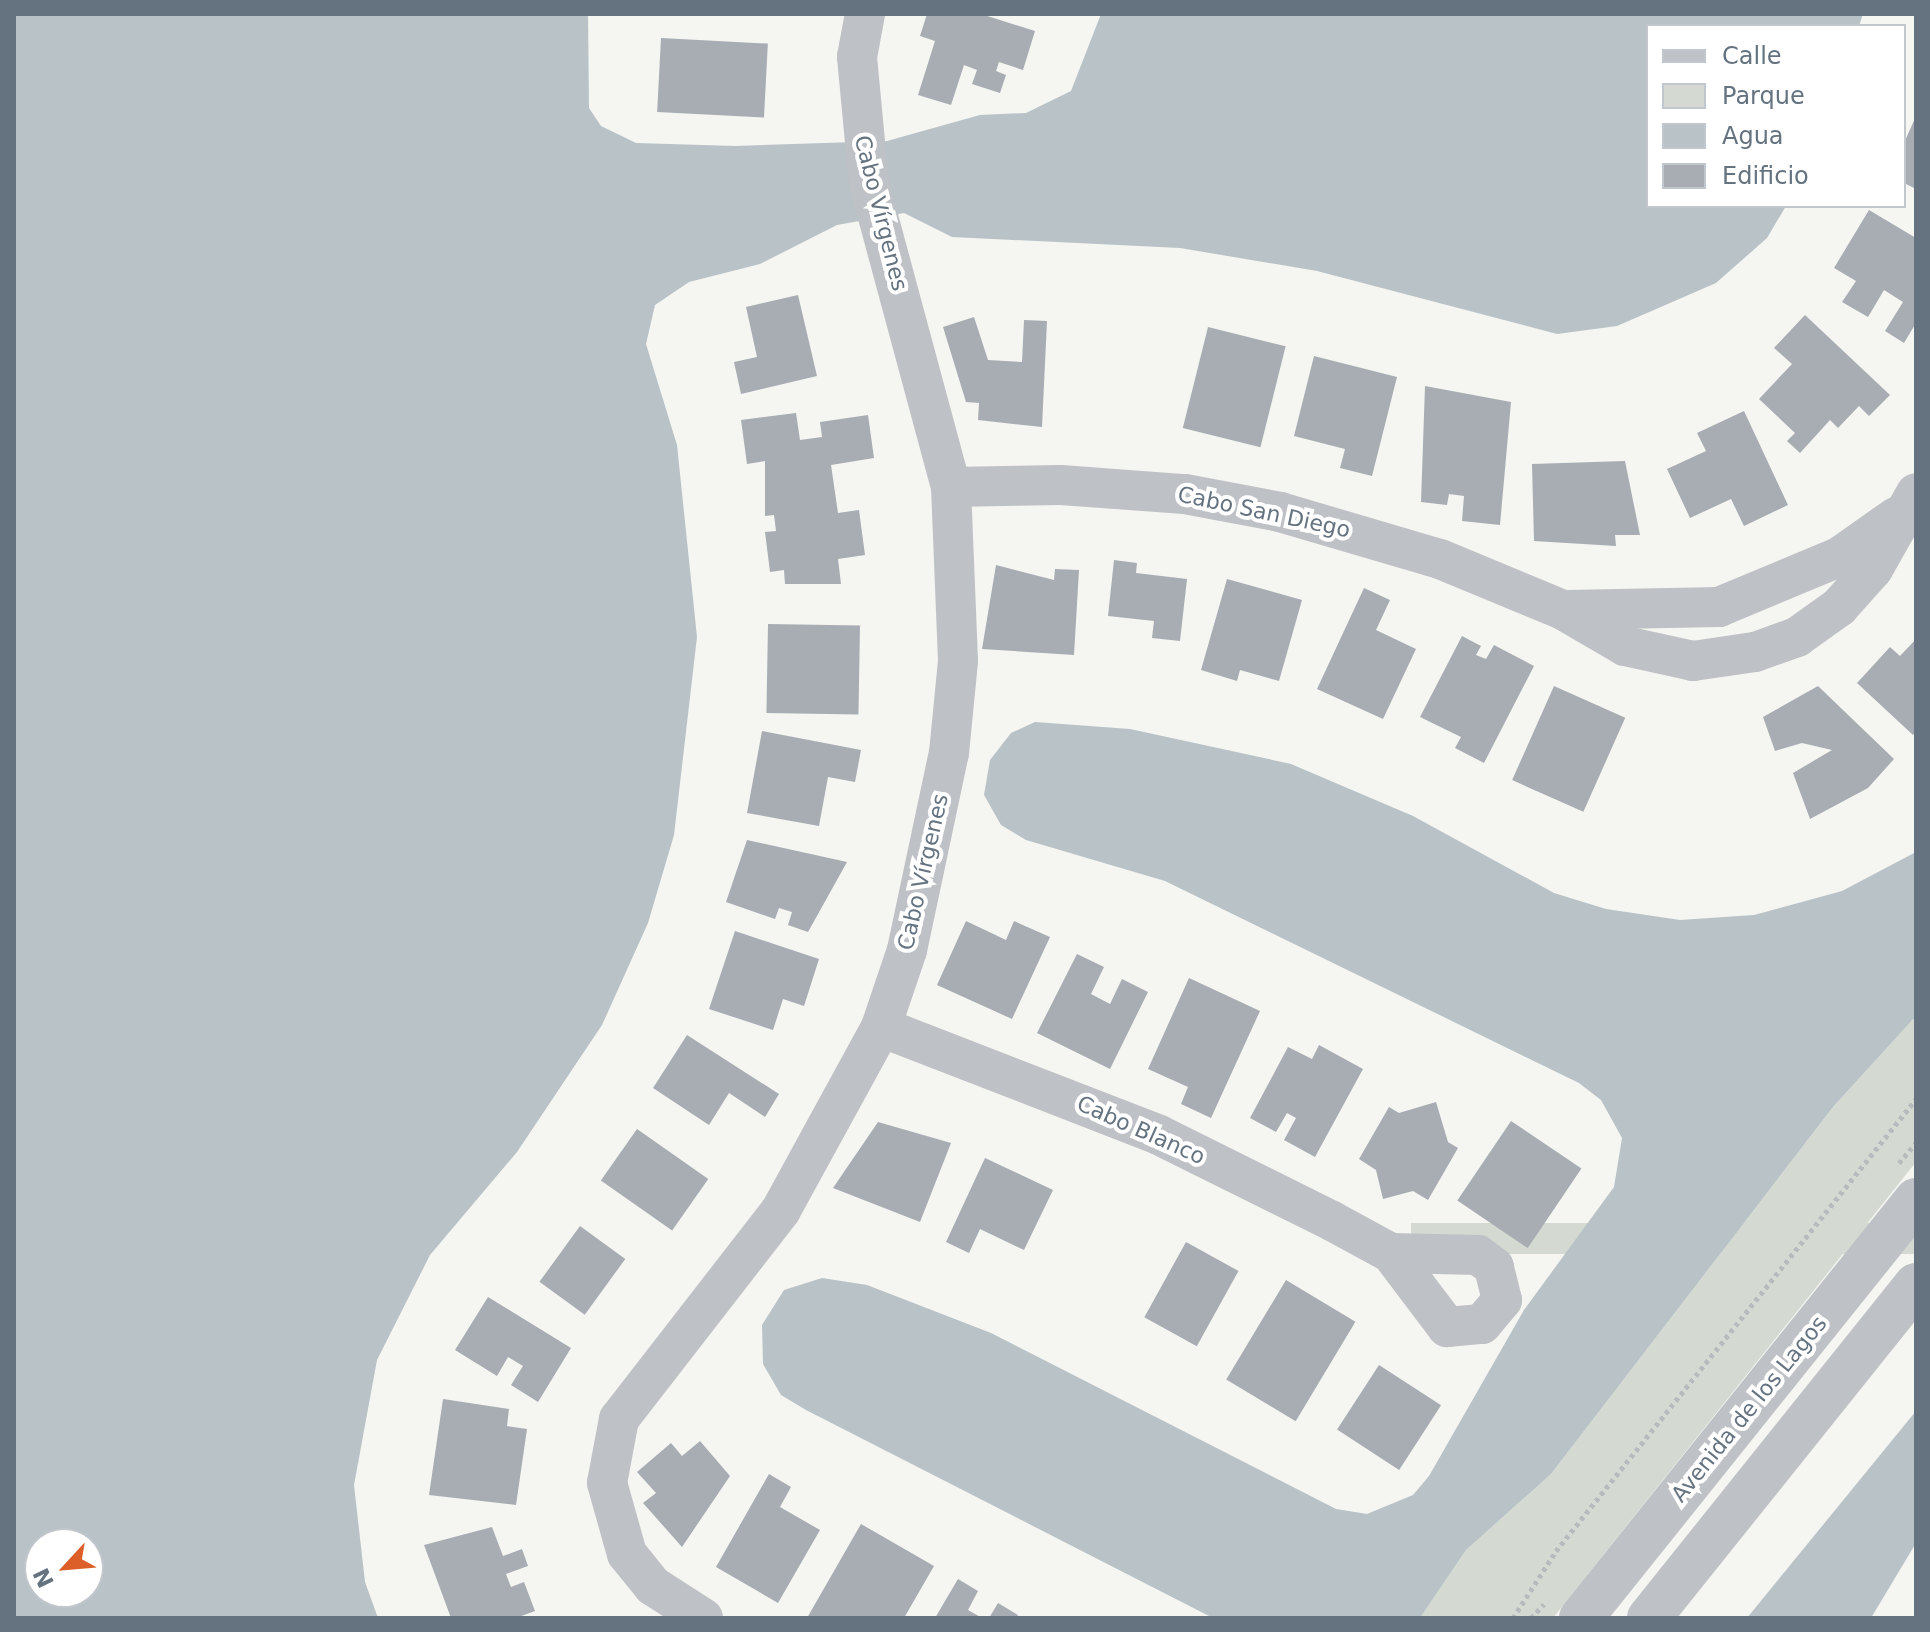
<!DOCTYPE html>
<meta charset="utf-8">
<style>
body{margin:0}
#map{position:relative;width:1930px;height:1632px;overflow:hidden;background:#f5f5f1;font-family:"DejaVu Sans",sans-serif}
div>[style]{position:absolute}
.green>*{inset:0;background:#d4dad1;transform-origin:0 0}
.water>*{inset:0;background:#b8c2c7}
.building>*{inset:0;background:#a7adb3;transform-origin:0 0}
.path>*{height:5px;margin-top:-2.5px;transform-origin:0;background:repeating-linear-gradient(90deg,#b8babd 0 4px,transparent 0 8px)}
.minor>*{height:40px;margin:-20px;padding:0 20px;transform-origin:20px;border-radius:20px;background:#bec1c5}
.tertiary>*{height:44px;margin:-22px;padding:0 22px;transform-origin:22px;border-radius:22px;background:#bec1c5}
span{translate:-50% -50%;white-space:nowrap;text-align:center;line-height:1.15;-webkit-text-stroke:8px #fff;paint-order:stroke}
.street-label{font-size:22px;color:#657381}
.frame{position:absolute;inset:0;border:16px solid #657381;pointer-events:none}
.legend{position:absolute;left:1646px;top:24px;width:260px;height:184px;box-sizing:border-box;background:#fff;border:2px solid #c1c7cd;margin:0;padding:10px 14px;list-style:none;font-size:24px;color:#657381}
.legend li{display:flex;align-items:center;gap:16px;height:40px}
.legend b{width:40px;border:2px solid #c1c7cd}
.north{position:absolute;left:24px;top:1528px;width:80px;height:80px;box-sizing:border-box;background:#fff;border:2px solid #c1c7cd;border-radius:50%;rotate:244deg;font-size:22px;font-weight:700;line-height:32px;text-align:center;color:#657381}
.north::after{content:'';display:block;margin:auto;width:28px;height:36px;background:#dc5f2a;clip-path:polygon(50% 0,100% 100%,50% 72%,0 100%)}
</style>
<div id="map">
<div class="green">
<i style="clip-path:polygon(1916px 1016px,1916px 1162px,1553px 1618px,1420px 1618px,1466px 1550px,1551px 1474px,1833px 1107px)"></i>
<i style="left:1916px;top:1223px;width:31px;height:505px;rotate:90deg"></i>
</div>
<div class="water">
<i style="clip-path:polygon(evenodd,14px 14px,588px 14px,589px 108px,601px 126px,636px 143px,735px 146px,887px 141px,980px 115px,1026px 113px,1071px 91px,1101px 14px,1863px 14px,1859px 26px,1648px 26px,1648px 206px,1786px 206px,1767px 238px,1716px 283px,1617px 326px,1557px 334px,1317px 271px,1180px 248px,952px 237px,904px 213px,837px 225px,760px 264px,689px 282px,655px 305px,646px 344px,677px 445px,697px 637px,674px 835px,648px 923px,602px 1025px,517px 1152px,430px 1255px,377px 1360px,354px 1485px,365px 1582px,378px 1618px,14px 1618px,14px 14px,40px 1544px,88px 1544px,88px 1592px,40px 1592px,40px 1544px)"></i>
<i style="clip-path:polygon(1035px 722px,1130px 729px,1291px 764px,1413px 816px,1554px 893px,1606px 909px,1680px 920px,1754px 915px,1842px 891px,1916px 852px,1916px 1016px,1833px 1107px,1551px 1474px,1466px 1550px,1420px 1618px,1213px 1618px,806px 1410px,781px 1395px,763px 1364px,762px 1325px,784px 1290px,822px 1278px,867px 1285px,991px 1333px,1336px 1509px,1367px 1514px,1413px 1495px,1429px 1476px,1524px 1310px,1614px 1187px,1622px 1138px,1601px 1100px,1579px 1083px,1165px 881px,1026px 840px,1001px 825px,984px 795px,990px 760px,1011px 733px)"></i>
<i style="clip-path:polygon(1916px 1411px,1916px 1543px,1871px 1618px,1747px 1618px)"></i>
</div>
<div class="building">
<i style="clip-path:polygon(927px 14px,981px 14px,1035px 31px,1023px 70px,999px 62px,996px 71px,1006px 75px,1000px 93px,972px 84px,977px 70px,964px 65px,951px 105px,918px 95px,935px 41px,920px 36px)"></i>
<i style="left:661px;top:38px;width:107px;height:74px;rotate:3deg"></i>
<i style="clip-path:polygon(1916px 116px,1916px 189px,1904px 183px,1904px 143px)"></i>
<i style="clip-path:polygon(1869px 210px,1916px 238px,1916px 323px,1904px 343px,1885px 331px,1903px 302px,1884px 290px,1868px 317px,1842px 302px,1856px 281px,1834px 268px)"></i>
<i style="clip-path:polygon(798px 295px,817px 376px,741px 394px,734px 362px,757px 357px,746px 307px)"></i>
<i style="clip-path:polygon(1805px 315px,1890px 395px,1869px 416px,1859px 406px,1838px 428px,1830px 420px,1800px 453px,1787px 441px,1795px 433px,1759px 399px,1792px 364px,1774px 348px)"></i>
<i style="clip-path:polygon(974px 317px,988px 360px,1022px 362px,1024px 320px,1047px 321px,1042px 427px,978px 420px,979px 403px,966px 402px,943px 327px)"></i>
<i style="left:1208px;top:327px;width:80px;height:104px;rotate:14deg"></i>
<i style="clip-path:polygon(1314px 356px,1397px 377px,1372px 476px,1340px 468px,1345px 449px,1294px 436px)"></i>
<i style="clip-path:polygon(1425px 386px,1511px 402px,1500px 525px,1462px 521px,1464px 496px,1449px 494px,1447px 505px,1421px 502px)"></i>
<i style="clip-path:polygon(1744px 411px,1788px 505px,1744px 526px,1731px 499px,1690px 518px,1667px 469px,1706px 451px,1697px 433px)"></i>
<i style="clip-path:polygon(796px 413px,800px 440px,822px 437px,820px 422px,868px 415px,874px 458px,831px 465px,838px 513px,859px 510px,865px 555px,838px 559px,841px 584px,785px 584px,784px 570px,770px 572px,765px 532px,776px 531px,774px 515px,765px 516px,765px 461px,747px 464px,741px 420px)"></i>
<i style="clip-path:polygon(1625px 461px,1640px 535px,1615px 535px,1616px 546px,1534px 541px,1532px 464px)"></i>
<i style="clip-path:polygon(1114px 560px,1137px 563px,1136px 573px,1187px 579px,1180px 641px,1152px 638px,1154px 621px,1108px 616px)"></i>
<i style="clip-path:polygon(996px 565px,1054px 580px,1055px 569px,1079px 570px,1074px 655px,982px 649px)"></i>
<i style="clip-path:polygon(1227px 579px,1302px 600px,1279px 681px,1240px 670px,1237px 681px,1201px 670px)"></i>
<i style="clip-path:polygon(1364px 588px,1390px 600px,1376px 630px,1416px 649px,1383px 719px,1317px 689px)"></i>
<i style="left:768px;top:624px;width:92px;height:89px;rotate:1deg"></i>
<i style="clip-path:polygon(1462px 636px,1481px 646px,1476px 655px,1486px 659px,1494px 645px,1534px 666px,1484px 763px,1455px 748px,1461px 737px,1420px 717px)"></i>
<i style="clip-path:polygon(1916px 639px,1916px 732px,1913px 735px,1857px 683px,1890px 647px,1900px 656px)"></i>
<i style="left:1554px;top:686px;width:78px;height:103px;rotate:24deg"></i>
<i style="clip-path:polygon(1818px 686px,1894px 759px,1868px 788px,1810px 819px,1793px 773px,1832px 750px,1802px 743px,1775px 751px,1763px 717px)"></i>
<i style="clip-path:polygon(762px 731px,861px 750px,855px 782px,828px 777px,819px 826px,747px 813px)"></i>
<i style="clip-path:polygon(747px 840px,847px 862px,808px 932px,788px 925px,792px 912px,779px 908px,775px 919px,726px 902px)"></i>
<i style="clip-path:polygon(966px 921px,1006px 940px,1014px 921px,1050px 937px,1012px 1019px,937px 985px)"></i>
<i style="clip-path:polygon(735px 931px,819px 959px,804px 1006px,783px 999px,773px 1030px,709px 1009px)"></i>
<i style="clip-path:polygon(1077px 954px,1104px 967px,1091px 994px,1110px 1004px,1122px 979px,1148px 992px,1110px 1069px,1037px 1033px)"></i>
<i style="clip-path:polygon(1189px 978px,1260px 1011px,1211px 1118px,1181px 1104px,1188px 1087px,1148px 1069px)"></i>
<i style="clip-path:polygon(687px 1035px,779px 1094px,765px 1117px,729px 1093px,709px 1125px,653px 1088px)"></i>
<i style="clip-path:polygon(1319px 1045px,1363px 1069px,1315px 1157px,1284px 1140px,1296px 1118px,1287px 1113px,1276px 1132px,1250px 1118px,1288px 1047px,1312px 1059px)"></i>
<i style="clip-path:polygon(1436px 1102px,1448px 1142px,1458px 1148px,1428px 1200px,1413px 1191px,1383px 1199px,1376px 1170px,1359px 1159px,1389px 1107px,1399px 1113px)"></i>
<i style="left:1511px;top:1121px;width:85px;height:96px;rotate:34deg"></i>
<i style="clip-path:polygon(878px 1122px,951px 1143px,920px 1222px,833px 1188px)"></i>
<i style="left:637px;top:1129px;width:87px;height:63px;rotate:35deg"></i>
<i style="clip-path:polygon(985px 1158px,1053px 1190px,1024px 1250px,980px 1229px,969px 1253px,946px 1242px)"></i>
<i style="left:580px;top:1226px;width:56px;height:69px;rotate:36deg"></i>
<i style="left:1186px;top:1242px;width:60px;height:86px;rotate:29deg"></i>
<i style="left:1286px;top:1280px;width:81px;height:116px;rotate:31deg"></i>
<i style="clip-path:polygon(488px 1297px,571px 1348px,538px 1402px,511px 1385px,523px 1366px,508px 1357px,497px 1376px,455px 1350px)"></i>
<i style="left:1379px;top:1365px;width:74px;height:77px;rotate:33deg"></i>
<i style="clip-path:polygon(443px 1399px,509px 1409px,507px 1426px,527px 1429px,516px 1505px,429px 1495px)"></i>
<i style="clip-path:polygon(700px 1441px,730px 1476px,682px 1547px,643px 1503px,656px 1493px,637px 1472px,671px 1443px,682px 1456px)"></i>
<i style="clip-path:polygon(769px 1474px,791px 1487px,780px 1507px,820px 1530px,778px 1603px,716px 1567px)"></i>
<i style="clip-path:polygon(861px 1524px,934px 1566px,904px 1618px,807px 1618px)"></i>
<i style="clip-path:polygon(492px 1527px,503px 1556px,522px 1549px,528px 1566px,506px 1574px,511px 1587px,524px 1582px,535px 1611px,516px 1618px,451px 1618px,424px 1545px)"></i>
<i style="clip-path:polygon(958px 1579px,978px 1591px,968px 1610px,982px 1618px,935px 1618px)"></i>
<i style="clip-path:polygon(998px 1603px,1018px 1615px,1016px 1618px,989px 1618px)"></i>
</div>
<div class="path">
<i style="left:1899px;top:1163px;width:26px;rotate:-50deg"></i>
<i style="left:1513px;top:1618px;width:80px;rotate:-57.3deg"></i>
<i style="left:1556px;top:1551px;width:578px;rotate:-51.46deg"></i>
<i style="left:1531px;top:1618px;width:19px;rotate:-47deg"></i>
</div>
<div class="minor">
<i style="left:951px;top:487px;width:110px;rotate:-1deg"></i>
<i style="left:1061px;top:485px;width:124px;rotate:4.2deg"></i>
<i style="left:1185px;top:494px;width:97px;rotate:10.7deg"></i>
<i style="left:1280px;top:512px;width:167px;rotate:16.4deg"></i>
<i style="left:1440px;top:559px;width:133px;rotate:22.5deg"></i>
<i style="left:1563px;top:610px;width:72px;rotate:30.1deg"></i>
<i style="left:1625px;top:646px;width:70px;rotate:12.4deg"></i>
<i style="left:1693px;top:661px;width:63px;rotate:-8.3deg"></i>
<i style="left:1755px;top:652px;width:45px;rotate:-19.7deg"></i>
<i style="left:1797px;top:637px;width:52px;rotate:-35.5deg"></i>
<i style="left:1839px;top:607px;width:51px;rotate:-48.2deg"></i>
<i style="left:1873px;top:569px;width:87px;rotate:-60.5deg"></i>
<i style="left:1567px;top:610px;width:152px;rotate:-1.1deg"></i>
<i style="left:1719px;top:607px;width:130px;rotate:-22.6deg"></i>
<i style="left:1839px;top:557px;width:70px;rotate:-35.1deg"></i>
<i style="left:881px;top:1027px;width:298px;rotate:21.2deg"></i>
<i style="left:1159px;top:1135px;width:193px;rotate:26.4deg"></i>
<i style="left:1332px;top:1221px;width:67px;rotate:28.5deg"></i>
<i style="left:1391px;top:1253px;width:93px;rotate:52.9deg"></i>
<i style="left:1447px;top:1327px;width:35px;rotate:-5deg"></i>
<i style="left:1482px;top:1324px;width:31px;rotate:-50deg"></i>
<i style="left:1502px;top:1300px;width:34px;rotate:-104deg"></i>
<i style="left:1494px;top:1267px;width:20px;rotate:-143deg"></i>
<i style="left:1478px;top:1255px;width:87px;rotate:-178.7deg"></i>
<i style="left:703px;top:1618px;width:59px;rotate:-147.4deg"></i>
<i style="left:653px;top:1586px;width:41px;rotate:-129.1deg"></i>
<i style="left:627px;top:1554px;width:74px;rotate:-105.7deg"></i>
<i style="left:607px;top:1483px;width:65px;rotate:-79.4deg"></i>
<i style="left:619px;top:1419px;width:264px;rotate:-52.2deg"></i>
<i style="left:781px;top:1210px;width:209px;rotate:-61.3deg"></i>
<i style="left:881px;top:1027px;width:81px;rotate:-71.3deg"></i>
<i style="left:907px;top:950px;width:201px;rotate:-78deg"></i>
<i style="left:949px;top:753px;width:92px;rotate:-84.4deg"></i>
<i style="left:958px;top:661px;width:174px;rotate:-92.3deg"></i>
<i style="left:951px;top:487px;width:314px;rotate:-105.1deg"></i>
<i style="left:869px;top:184px;width:128px;rotate:-95.4deg"></i>
<i style="left:857px;top:57px;width:44px;rotate:-79.5deg"></i>
</div>
<div class="tertiary">
<i style="left:1581px;top:1618px;width:536px;rotate:-51.29deg"></i>
<i style="left:1649px;top:1618px;width:427px;rotate:-51.3deg"></i>
</div>
<div class="street-label">
<span style="left:881px;top:213px;rotate:76deg">Cabo Vírgenes</span>
<span style="left:1264px;top:512px;rotate:12deg">Cabo San Diego</span>
<span style="left:923px;top:872px;rotate:-77deg">Cabo Vírgenes</span>
<span style="left:1141px;top:1130px;rotate:24deg">Cabo Blanco</span>
<span style="left:1749px;top:1409px;rotate:-51deg">Avenida de los Lagos</span>
</div>
<div class="frame"></div>
<ul class="legend">
<li><b style="height:10px;background:#bec1c5"></b>Calle</li>
<li><b style="height:22px;background:#d4dad1"></b>Parque</li>
<li><b style="height:22px;background:#b8c2c7"></b>Agua</li>
<li><b style="height:22px;background:#a7adb3"></b>Edificio</li>
</ul>
<div class="north">N</div>
</div>
